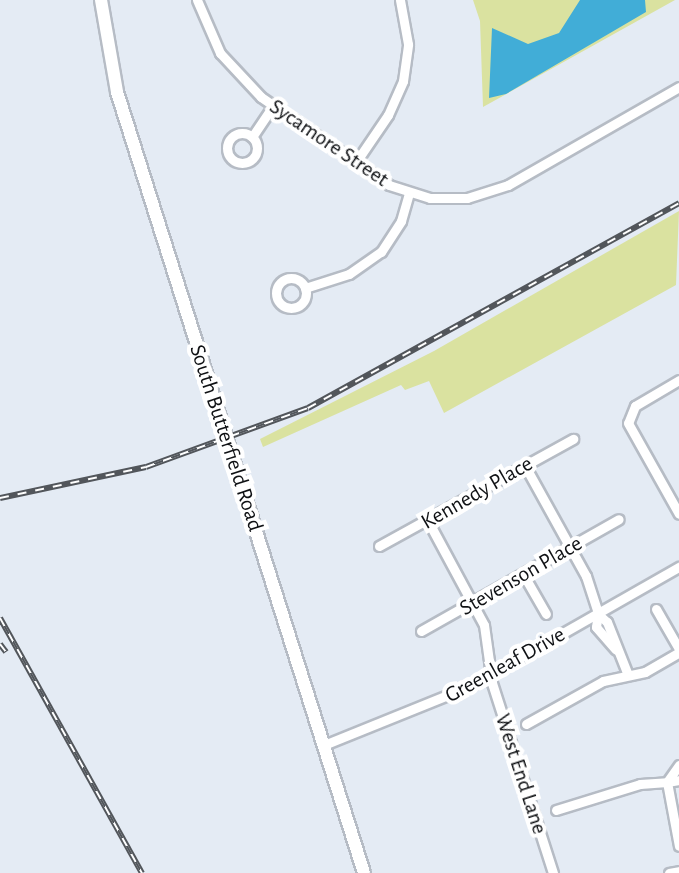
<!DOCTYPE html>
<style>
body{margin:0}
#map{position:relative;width:679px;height:873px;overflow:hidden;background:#e4ebf4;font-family:"Alegreya Sans",sans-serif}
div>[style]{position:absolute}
.green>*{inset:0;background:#dae2a0}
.water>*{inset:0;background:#41add7}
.roads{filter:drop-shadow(2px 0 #b6bcc5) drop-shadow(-2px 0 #b6bcc5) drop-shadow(0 2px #b6bcc5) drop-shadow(0 -2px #b6bcc5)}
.minor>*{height:9px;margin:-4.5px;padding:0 4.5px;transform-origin:4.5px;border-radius:4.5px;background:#fff}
.minor>.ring{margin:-4.5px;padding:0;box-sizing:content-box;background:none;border:9px solid #fff;border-radius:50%}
.major>*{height:12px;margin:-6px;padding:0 6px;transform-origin:6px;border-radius:6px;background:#fff}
.rail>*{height:6px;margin-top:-3px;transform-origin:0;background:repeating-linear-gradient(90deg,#fff 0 9px,#52565b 0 18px);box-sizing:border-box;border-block:2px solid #52565b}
span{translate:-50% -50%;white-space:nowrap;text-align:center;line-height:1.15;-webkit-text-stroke:8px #fff;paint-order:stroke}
.street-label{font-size:22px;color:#0f1114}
</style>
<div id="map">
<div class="green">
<i style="clip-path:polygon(473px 0,675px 0,483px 107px,480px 21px)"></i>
<i style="clip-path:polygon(679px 211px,676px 285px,444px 413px,429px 381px,405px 390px,401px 385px,263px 447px,260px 439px,434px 351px)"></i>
</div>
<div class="water">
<i style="clip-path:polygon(580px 0,645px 0,646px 12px,506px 94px,489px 98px,492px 28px,528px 44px,559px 33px)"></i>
</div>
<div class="roads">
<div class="minor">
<i style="left:197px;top:0;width:58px;rotate:66.5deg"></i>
<i style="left:220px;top:53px;width:60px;rotate:47deg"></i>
<i style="left:261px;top:97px;width:155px;rotate:34.5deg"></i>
<i style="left:389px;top:185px;width:43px;rotate:17.6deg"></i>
<i style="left:430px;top:198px;width:37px"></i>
<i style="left:467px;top:198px;width:43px;rotate:-17.6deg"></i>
<i style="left:508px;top:185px;width:197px;rotate:-29.8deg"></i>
<i class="ring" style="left:227px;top:133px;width:21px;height:21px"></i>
<i style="left:252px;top:137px;width:37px;rotate:-56deg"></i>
<i style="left:356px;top:162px;width:57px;rotate:-55.8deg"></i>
<i style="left:388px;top:115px;width:37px;rotate:-66deg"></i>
<i style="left:403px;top:81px;width:37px;rotate:-82deg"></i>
<i style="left:408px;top:44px;width:45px;rotate:-100.3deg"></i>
<i class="ring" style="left:276px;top:278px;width:21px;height:21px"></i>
<i style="left:305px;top:288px;width:46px;rotate:-17.7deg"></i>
<i style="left:349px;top:274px;width:39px;rotate:-35deg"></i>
<i style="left:381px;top:252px;width:37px;rotate:-57deg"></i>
<i style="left:401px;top:221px;width:29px;rotate:-74deg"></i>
<i style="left:679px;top:380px;width:51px;rotate:149.4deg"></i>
<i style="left:635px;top:406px;width:18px;rotate:112deg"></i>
<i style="left:628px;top:423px;width:104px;rotate:60.7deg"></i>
<i style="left:525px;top:466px;width:126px;rotate:61deg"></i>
<i style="left:586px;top:576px;width:40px;rotate:72deg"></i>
<i style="left:598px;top:614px;width:13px;rotate:99deg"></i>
<i style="left:596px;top:627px;width:30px;rotate:49deg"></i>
<i style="left:428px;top:521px;width:118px;rotate:61.7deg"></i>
<i style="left:484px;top:625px;width:59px;rotate:82.1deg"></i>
<i style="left:492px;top:683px;width:200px;rotate:72.2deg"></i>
<i style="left:379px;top:546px;width:222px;rotate:-28.9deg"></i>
<i style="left:523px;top:574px;width:46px;rotate:60.1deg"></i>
<i style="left:656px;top:609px;width:46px;rotate:60.1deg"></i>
<i style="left:598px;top:614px;width:12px;rotate:42deg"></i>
<i style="left:607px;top:622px;width:57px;rotate:68.4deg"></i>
<i style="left:421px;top:631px;width:227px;rotate:-29.5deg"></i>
<i style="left:526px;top:724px;width:88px;rotate:-29.2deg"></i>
<i style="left:603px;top:681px;width:43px;rotate:-12.1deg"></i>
<i style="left:645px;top:672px;width:39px;rotate:-30deg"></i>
<i style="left:324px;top:745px;width:157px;rotate:-22deg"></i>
<i style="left:470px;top:686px;width:241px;rotate:-29.7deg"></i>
<i style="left:679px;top:765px;width:21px;rotate:125deg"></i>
<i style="left:667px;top:782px;width:12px;rotate:-9deg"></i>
<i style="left:556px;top:810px;width:88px;rotate:-17.2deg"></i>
<i style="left:640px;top:784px;width:27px;rotate:-4deg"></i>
<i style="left:667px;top:782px;width:65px;rotate:79.4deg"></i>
<i style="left:669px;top:873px;width:10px;rotate:-11deg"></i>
</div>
<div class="major">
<i style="left:101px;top:0;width:93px;rotate:80.1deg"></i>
<i style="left:117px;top:92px;width:819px;rotate:72.45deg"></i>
</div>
</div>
<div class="rail">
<i style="left:0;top:498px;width:149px;rotate:-12deg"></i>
<i style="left:146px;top:467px;width:172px;rotate:-20deg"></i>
<i style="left:308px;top:408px;width:424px;rotate:-28.9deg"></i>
<i style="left:0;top:618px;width:292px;rotate:60.9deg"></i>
<i style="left:0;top:644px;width:10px;rotate:53deg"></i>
</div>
<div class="street-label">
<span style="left:329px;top:143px;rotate:34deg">Sycamore Street</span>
<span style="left:226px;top:438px;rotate:72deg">South Butterfield Road</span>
<span style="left:477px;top:493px;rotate:-30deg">Kennedy Place</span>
<span style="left:521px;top:576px;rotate:-30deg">Stevenson Place</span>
<span style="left:505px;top:665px;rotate:-29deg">Greenleaf Drive</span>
<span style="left:521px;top:774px;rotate:72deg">West End Lane</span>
</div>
</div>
